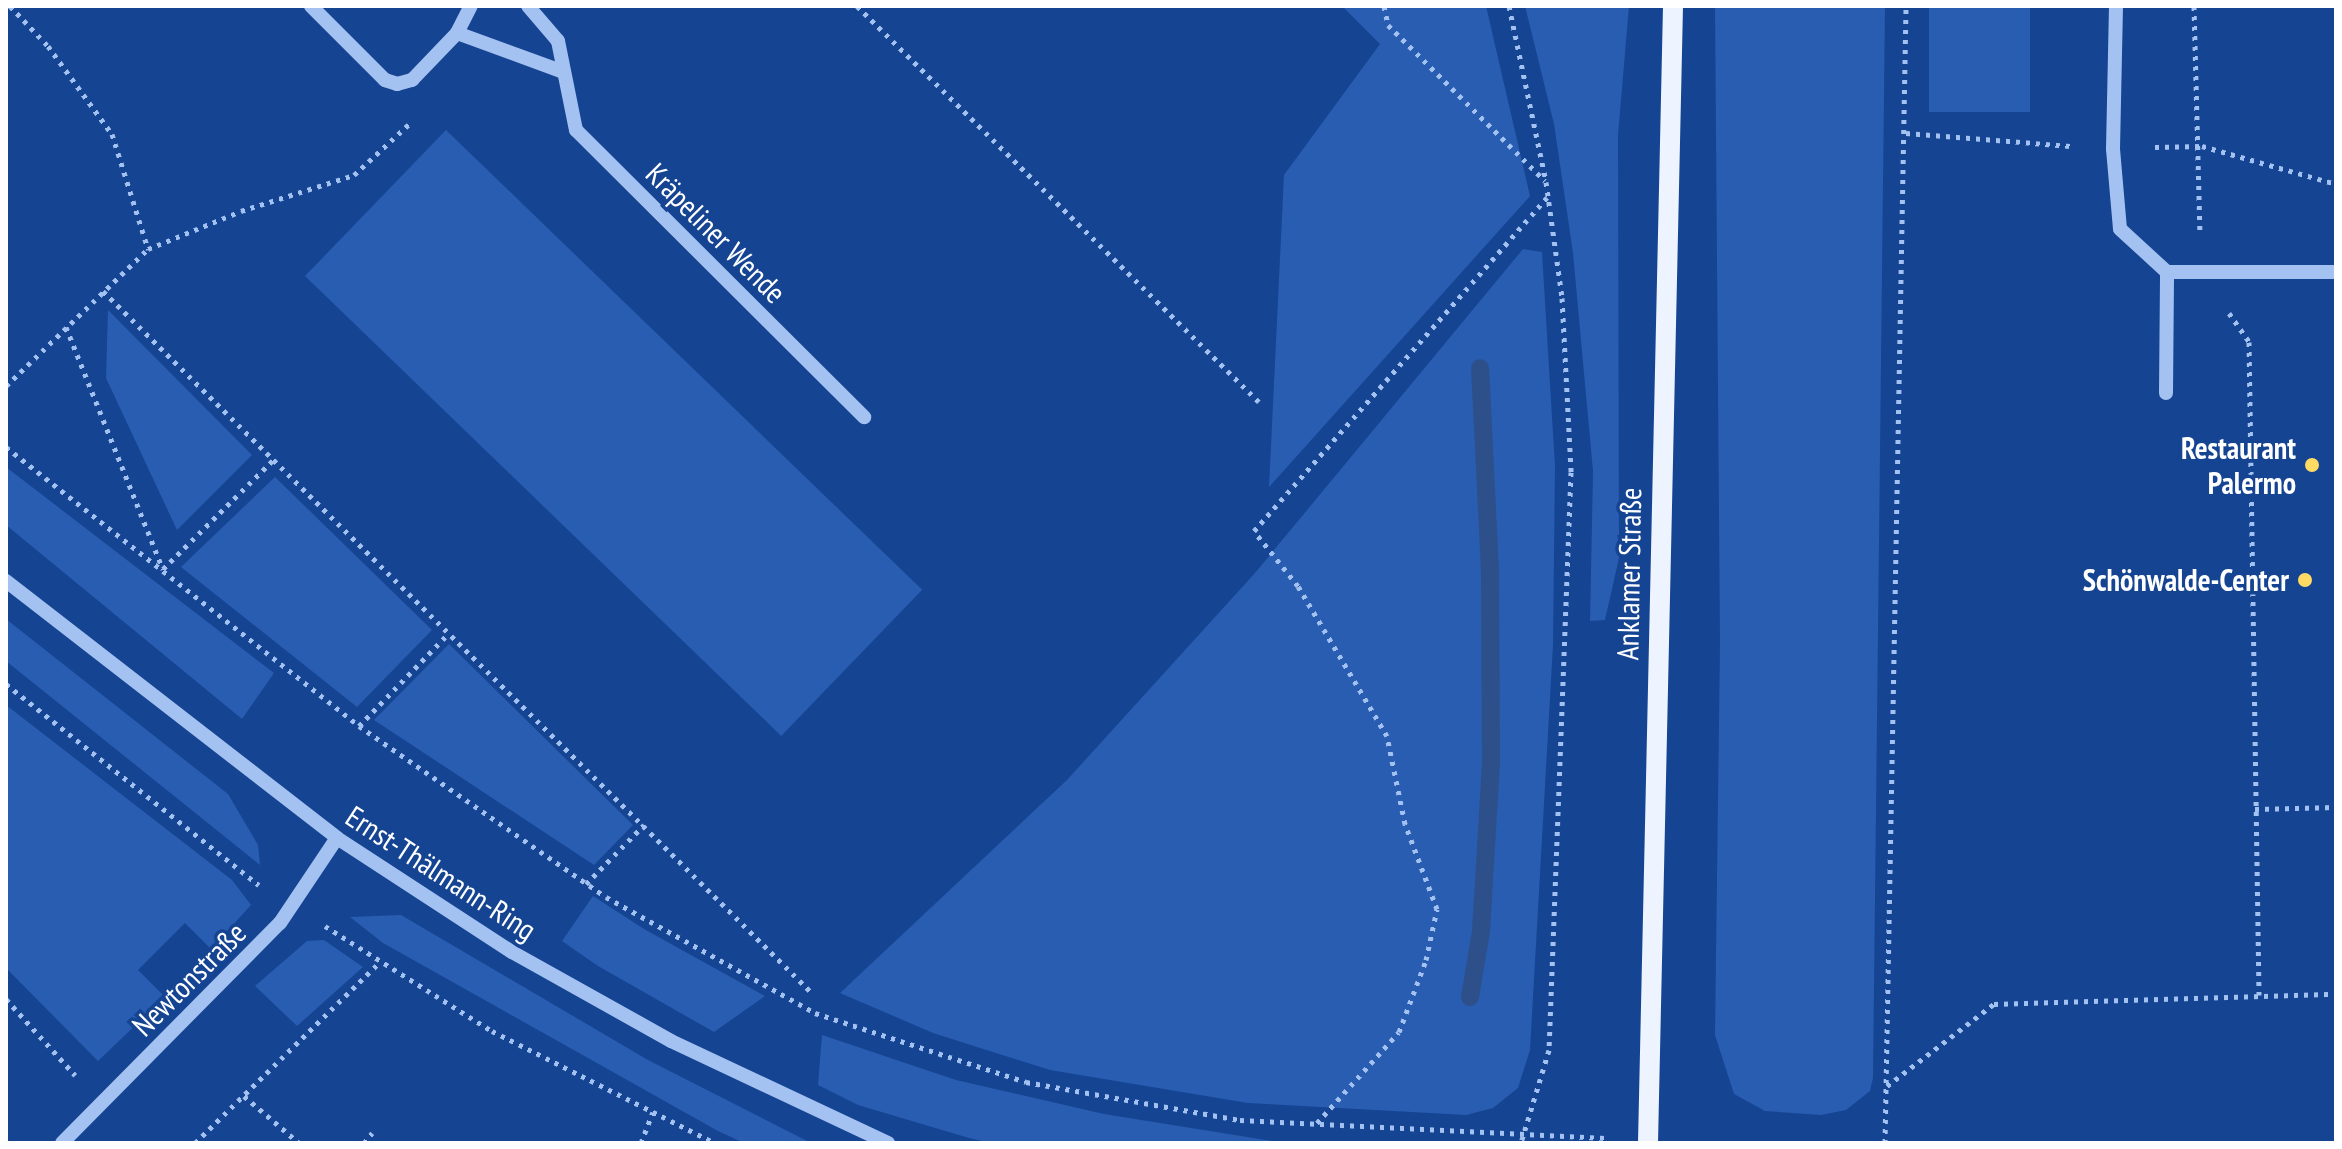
<!DOCTYPE html>
<meta charset="utf-8">
<style>
body{margin:0}
#map{position:relative;width:2342px;height:1149px;overflow:hidden;background:#154492;font-family:"PT Sans Narrow",sans-serif}
div>[style]{position:absolute}
.green>*{inset:0;background:#285db1;transform-origin:0 0}
.stream>*{height:18px;margin:-9px;padding:0 9px;transform-origin:9px;border-radius:9px;background:#2e508a}
.path>*{height:5px;margin-top:-2.5px;transform-origin:0;background:repeating-linear-gradient(90deg,#a4c2f1 0 4px,transparent 0 10px)}
.minor>*{height:14px;margin:-7px;padding:0 7px;transform-origin:7px;border-radius:7px;background:#a4c2f1}
.major>*{height:20px;margin:-10px;padding:0 10px;transform-origin:10px;border-radius:10px;background:#edf3ff}
.dots>*{width:22px;height:22px;translate:-50% -50%;box-sizing:border-box;border:4px solid #154492;border-radius:50%}
span{translate:-50% -50%;white-space:nowrap;text-align:center;line-height:1.15;-webkit-text-stroke:7px #154492;paint-order:stroke}
.street-label{font-size:30px;color:#fff}
.poi-label{font-size:30px;color:#fff;font-weight:700}
.right{translate:-100% -50%;text-align:right}
.frame{position:absolute;inset:0;border:8px solid #fff;pointer-events:none}
</style>
<div id="map">
<div class="green">
<i style="clip-path:polygon(1342px 6px,1486px 6px,1530px 196px,1269px 487px,1284px 175px,1380px 44px)"></i>
<i style="clip-path:polygon(1525px 6px,1629px 6px,1618px 135px,1619px 558px,1605px 620px,1590px 621px,1593px 471px,1573px 253px,1554px 124px)"></i>
<i style="clip-path:polygon(1715px 6px,1885px 6px,1873px 1078px,1870px 1091px,1846px 1110px,1821px 1115px,1765px 1111px,1734px 1094px,1715px 1035px,1720px 643px)"></i>
<i style="left:1929px;top:6px;width:101px;height:106px"></i>
<i style="left:446px;top:130px;width:662px;height:203px;rotate:44deg"></i>
<i style="clip-path:polygon(1523px 249px,1542px 252px,1555px 466px,1553px 645px,1530px 1050px,1518px 1088px,1493px 1108px,1466px 1115px,1248px 1103px,1050px 1070px,933px 1033px,840px 993px,1067px 780px,1255px 573px)"></i>
<i style="clip-path:polygon(108px 310px,252px 455px,177px 530px,106px 378px)"></i>
<i style="clip-path:polygon(6px 467px,274px 673px,242px 719px,6px 525px)"></i>
<i style="clip-path:polygon(275px 477px,432px 630px,357px 707px,181px 567px)"></i>
<i style="clip-path:polygon(6px 619px,228px 794px,258px 845px,260px 865px,6px 661px)"></i>
<i style="clip-path:polygon(449px 644px,633px 825px,594px 865px,374px 720px)"></i>
<i style="clip-path:polygon(6px 705px,232px 880px,251px 905px,211px 949px,185px 923px,138px 970px,165px 997px,98px 1061px,6px 968px)"></i>
<i style="clip-path:polygon(593px 896px,644px 929px,765px 996px,714px 1032px,598px 966px,562px 941px)"></i>
<i style="clip-path:polygon(401px 915px,648px 1060px,811px 1143px,744px 1143px,718px 1131px,383px 943px,350px 917px)"></i>
<i style="clip-path:polygon(324px 940px,363px 967px,297px 1026px,255px 986px,307px 941px)"></i>
<i style="clip-path:polygon(822px 1035px,956px 1080px,1104px 1114px,1284px 1143px,991px 1143px,969px 1138px,858px 1105px,818px 1085px)"></i>
</div>
<div class="stream">
<i style="left:1470px;top:997px;width:67px;rotate:-80.5deg"></i>
<i style="left:1481px;top:931px;width:169px;rotate:-86.6deg"></i>
<i style="left:1491px;top:762px;width:191px;rotate:-90.3deg"></i>
<i style="left:1490px;top:571px;width:203px;rotate:-92.8deg"></i>
</div>
<div class="path">
<i style="left:10px;top:6px;width:55px;rotate:46.5deg"></i>
<i style="left:48px;top:46px;width:109px;rotate:54deg"></i>
<i style="left:112px;top:134px;width:121px;rotate:72.6deg"></i>
<i style="left:857px;top:6px;width:564px;rotate:44.57deg"></i>
<i style="left:1384px;top:6px;width:19px;rotate:78deg"></i>
<i style="left:1388px;top:25px;width:221px;rotate:44.8deg"></i>
<i style="left:1509px;top:6px;width:180px;rotate:78.1deg"></i>
<i style="left:1546px;top:182px;width:117px;rotate:82.1deg"></i>
<i style="left:1562px;top:298px;width:174px;rotate:87deg"></i>
<i style="left:1571px;top:472px;width:578px;rotate:92.18deg"></i>
<i style="left:1549px;top:1050px;width:97px;rotate:106.8deg"></i>
<i style="left:2194px;top:6px;width:227px;rotate:88.5deg"></i>
<i style="left:1906px;top:133px;width:168px;rotate:4.5deg"></i>
<i style="left:2155px;top:147px;width:47px;rotate:-1.2deg"></i>
<i style="left:2202px;top:146px;width:139px;rotate:15.8deg"></i>
<i style="left:103px;top:291px;width:996px;rotate:44.72deg"></i>
<i style="left:2229px;top:313px;width:35px;rotate:55deg"></i>
<i style="left:2249px;top:342px;width:653px;rotate:89.12deg"></i>
<i style="left:66px;top:327px;width:261px;rotate:68.2deg"></i>
<i style="left:163px;top:569px;width:155px;rotate:-44.7deg"></i>
<i style="left:6px;top:386px;width:197px;rotate:-44deg"></i>
<i style="left:148px;top:249px;width:100px;rotate:-22.2deg"></i>
<i style="left:241px;top:211px;width:119px;rotate:-17.7deg"></i>
<i style="left:354px;top:175px;width:75px;rotate:-42.8deg"></i>
<i style="left:6px;top:447px;width:450px;rotate:38.3deg"></i>
<i style="left:359px;top:726px;width:300px;rotate:34.7deg"></i>
<i style="left:606px;top:897px;width:239px;rotate:29deg"></i>
<i style="left:815px;top:1013px;width:222px;rotate:18.1deg"></i>
<i style="left:1026px;top:1082px;width:217px;rotate:10.1deg"></i>
<i style="left:1240px;top:1120px;width:366px;rotate:2.8deg"></i>
<i style="left:6px;top:684px;width:323px;rotate:38.5deg"></i>
<i style="left:359px;top:726px;width:129px;rotate:-45.9deg"></i>
<i style="left:2255px;top:809px;width:81px;rotate:-1.4deg"></i>
<i style="left:586px;top:884px;width:83px;rotate:-45.5deg"></i>
<i style="left:325px;top:926px;width:197px;rotate:32.2deg"></i>
<i style="left:492px;top:1031px;width:250px;rotate:26.7deg"></i>
<i style="left:6px;top:999px;width:103px;rotate:47.8deg"></i>
<i style="left:1887px;top:1086px;width:135px;rotate:-37.5deg"></i>
<i style="left:1994px;top:1004px;width:342px;rotate:-1.7deg"></i>
<i style="left:244px;top:1096px;width:72px;rotate:40.5deg"></i>
<i style="left:1317px;top:1123px;width:122px;rotate:-48deg"></i>
<i style="left:1399px;top:1032px;width:77px;rotate:-69.4deg"></i>
<i style="left:1426px;top:960px;width:52px;rotate:-77.8deg"></i>
<i style="left:1437px;top:909px;width:91px;rotate:-110.6deg"></i>
<i style="left:1405px;top:824px;width:90px;rotate:-101.6deg"></i>
<i style="left:1387px;top:736px;width:174px;rotate:-120.7deg"></i>
<i style="left:1298px;top:586px;width:70px;rotate:-128.7deg"></i>
<i style="left:1254px;top:531px;width:444px;rotate:-48.7deg"></i>
<i style="left:195px;top:1143px;width:257px;rotate:-44.4deg"></i>
<i style="left:364px;top:1143px;width:13px;rotate:-51deg"></i>
<i style="left:641px;top:1143px;width:33px;rotate:-69deg"></i>
<i style="left:1691px;top:1143px;width:12px"></i>
<i style="left:1885px;top:1143px;width:1137px;rotate:-88.94deg"></i>
</div>
<div class="minor">
<i style="left:311px;top:6px;width:105px;rotate:45deg"></i>
<i style="left:385px;top:80px;width:13px;rotate:18deg"></i>
<i style="left:397px;top:84px;width:16px;rotate:-15deg"></i>
<i style="left:412px;top:80px;width:65px;rotate:-46.2deg"></i>
<i style="left:457px;top:33px;width:30px;rotate:-63deg"></i>
<i style="left:528px;top:6px;width:46px;rotate:49.4deg"></i>
<i style="left:558px;top:41px;width:91px;rotate:78.6deg"></i>
<i style="left:576px;top:130px;width:407px;rotate:44.9deg"></i>
<i style="left:2116px;top:6px;width:143px;rotate:91.2deg"></i>
<i style="left:2113px;top:149px;width:80px;rotate:85deg"></i>
<i style="left:2120px;top:229px;width:64px;rotate:42.5deg"></i>
<i style="left:2167px;top:272px;width:169px"></i>
<i style="left:457px;top:33px;width:111px;rotate:20.1deg"></i>
<i style="left:2166px;top:393px;width:121px;rotate:-89.5deg"></i>
<i style="left:6px;top:581px;width:419px;rotate:37.8deg"></i>
<i style="left:337px;top:838px;width:209px;rotate:33.1deg"></i>
<i style="left:512px;top:952px;width:182px;rotate:29.2deg"></i>
<i style="left:671px;top:1041px;width:240px;rotate:25.2deg"></i>
<i style="left:62px;top:1143px;width:310px;rotate:-45.3deg"></i>
<i style="left:280px;top:923px;width:102px;rotate:-56.2deg"></i>
</div>
<div class="major">
<i style="left:1648px;top:1143px;width:1137px;rotate:-88.74deg"></i>
</div>
<div class="dots">
<i style="left:2312px;top:465px;background:#ffdb63"></i>
<i style="left:2305px;top:580px;background:#ffdb63"></i>
</div>
<div class="street-label">
<span style="left:716px;top:233px;rotate:45deg">Kräpeliner Wende</span>
<span style="left:1629px;top:574px;rotate:-89deg">Anklamer Straße</span>
<span style="left:441px;top:873px;rotate:33deg">Ernst-Thälmann-Ring</span>
<span style="left:189px;top:979px;rotate:-45deg">Newtonstraße</span>
</div>
<div class="poi-label">
<span class="right" style="left:2296px;top:465px">Restaurant<br>Palermo</span>
<span class="right" style="left:2289px;top:580px">Schönwalde-Center</span>
</div>
<div class="frame"></div>
</div>
